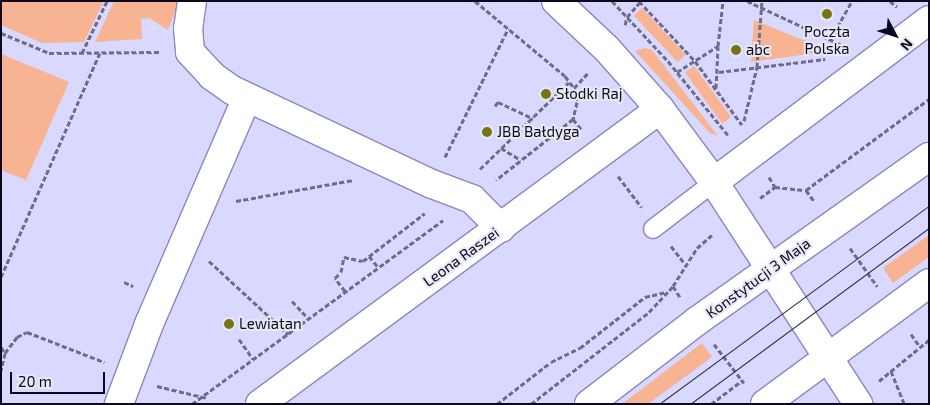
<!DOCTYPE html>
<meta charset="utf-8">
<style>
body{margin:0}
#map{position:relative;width:930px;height:405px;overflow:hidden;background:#d9d8fe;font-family:"Exo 2",sans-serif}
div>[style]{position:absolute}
.green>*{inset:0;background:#f7b392;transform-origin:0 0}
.path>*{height:3px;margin-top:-1.5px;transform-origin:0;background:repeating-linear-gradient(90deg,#6e6c89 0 5px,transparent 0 7.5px)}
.roads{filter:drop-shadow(1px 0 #8a86c1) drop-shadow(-1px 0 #8a86c1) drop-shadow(0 1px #8a86c1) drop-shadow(0 -1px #8a86c1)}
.service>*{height:18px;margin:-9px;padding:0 9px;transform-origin:9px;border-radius:9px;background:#fff}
.minor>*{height:28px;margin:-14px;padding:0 14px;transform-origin:14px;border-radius:14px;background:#fff}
.tertiary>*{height:28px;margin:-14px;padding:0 14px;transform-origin:14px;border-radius:14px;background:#fff}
.tram>*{height:1px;margin:-0.5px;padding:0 0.5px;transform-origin:0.5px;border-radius:0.5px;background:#34314a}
.dots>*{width:14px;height:14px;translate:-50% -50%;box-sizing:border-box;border:2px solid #e8e8f5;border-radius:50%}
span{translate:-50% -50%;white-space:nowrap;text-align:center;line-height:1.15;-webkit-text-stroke:4px #e8e8f5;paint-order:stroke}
.poi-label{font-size:15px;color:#0c091e}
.left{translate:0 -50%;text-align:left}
.street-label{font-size:15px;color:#0c091e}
.frame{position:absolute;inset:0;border:2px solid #0c091e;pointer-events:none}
.north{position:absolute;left:870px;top:10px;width:50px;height:50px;-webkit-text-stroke:4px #e8e8f5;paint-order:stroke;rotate:130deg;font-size:14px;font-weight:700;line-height:20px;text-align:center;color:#0c091e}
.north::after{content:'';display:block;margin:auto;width:18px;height:22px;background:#0c091e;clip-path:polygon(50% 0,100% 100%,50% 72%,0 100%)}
.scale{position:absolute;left:10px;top:372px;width:95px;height:22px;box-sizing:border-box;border:2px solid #0c091e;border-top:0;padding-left:6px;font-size:15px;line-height:18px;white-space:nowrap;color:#0c091e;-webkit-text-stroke:4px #e8e8f5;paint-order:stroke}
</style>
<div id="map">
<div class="green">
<i style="clip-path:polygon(1px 1px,104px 1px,84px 42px,42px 43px,1px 25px)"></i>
<i style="clip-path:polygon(114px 1px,179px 1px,168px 30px,149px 18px,141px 19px,142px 39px,95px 42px)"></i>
<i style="left:642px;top:8px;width:64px;height:11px;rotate:47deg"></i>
<i style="clip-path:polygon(754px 20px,830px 51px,751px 62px)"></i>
<i style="clip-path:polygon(645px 48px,652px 50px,718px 136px,710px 133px,635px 51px)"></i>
<i style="clip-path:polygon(1px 54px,69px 82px,26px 180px,1px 170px)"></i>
<i style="left:694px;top:66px;width:63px;height:11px;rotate:54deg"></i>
<i style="clip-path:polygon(929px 235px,929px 257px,893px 283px,883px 268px)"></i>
<i style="clip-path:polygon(702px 343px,712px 357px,648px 404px,622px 404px)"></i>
</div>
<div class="path">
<i style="left:475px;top:1px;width:117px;rotate:39.8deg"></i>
<i style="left:565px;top:76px;width:15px;rotate:53deg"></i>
<i style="left:574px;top:88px;width:14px;rotate:78deg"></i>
<i style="left:577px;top:102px;width:17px;rotate:103deg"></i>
<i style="left:573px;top:119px;width:98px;rotate:141.6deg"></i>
<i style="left:612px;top:1px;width:82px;rotate:47deg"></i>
<i style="left:668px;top:61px;width:95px;rotate:51deg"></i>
<i style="left:639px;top:1px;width:82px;rotate:47deg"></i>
<i style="left:695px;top:61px;width:79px;rotate:53.7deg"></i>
<i style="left:747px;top:1px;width:107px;rotate:24.9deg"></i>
<i style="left:890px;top:1px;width:9px;rotate:41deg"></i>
<i style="left:625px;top:25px;width:8px;rotate:-76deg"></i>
<i style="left:627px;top:17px;width:20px;rotate:-49deg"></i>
<i style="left:1px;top:33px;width:52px;rotate:22.6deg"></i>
<i style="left:49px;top:53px;width:110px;rotate:-0.5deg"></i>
<i style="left:830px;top:40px;width:45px;rotate:-60.6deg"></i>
<i style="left:82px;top:53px;width:58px;rotate:-64.3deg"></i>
<i style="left:677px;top:72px;width:49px;rotate:-32.4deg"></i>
<i style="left:718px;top:46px;width:45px;rotate:-83.7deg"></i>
<i style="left:719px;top:72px;width:107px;rotate:-7deg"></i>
<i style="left:574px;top:88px;width:21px;rotate:-47deg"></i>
<i style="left:716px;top:88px;width:41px;rotate:-87.2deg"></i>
<i style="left:495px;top:106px;width:5px;rotate:-53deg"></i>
<i style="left:498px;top:102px;width:38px;rotate:25deg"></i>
<i style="left:573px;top:119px;width:14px;rotate:51deg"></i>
<i style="left:744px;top:121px;width:56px;rotate:-76.5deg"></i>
<i style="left:757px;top:67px;width:66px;rotate:-85.7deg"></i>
<i style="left:501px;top:148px;width:23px;rotate:31deg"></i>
<i style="left:445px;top:157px;width:143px;rotate:-63.8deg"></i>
<i style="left:480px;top:169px;width:124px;rotate:-44.3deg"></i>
<i style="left:618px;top:176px;width:39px;rotate:53deg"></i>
<i style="left:769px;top:177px;width:12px;rotate:59deg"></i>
<i style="left:806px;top:190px;width:14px;rotate:54deg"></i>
<i style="left:760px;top:198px;width:19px;rotate:-36deg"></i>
<i style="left:775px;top:187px;width:31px;rotate:6deg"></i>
<i style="left:806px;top:190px;width:153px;rotate:-36.5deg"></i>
<i style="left:236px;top:201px;width:119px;rotate:-10.2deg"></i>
<i style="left:671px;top:246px;width:23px;rotate:52deg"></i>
<i style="left:850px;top:248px;width:47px;rotate:54.6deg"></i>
<i style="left:369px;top:256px;width:14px;rotate:51deg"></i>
<i style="left:209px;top:261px;width:108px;rotate:42.7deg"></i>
<i style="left:1px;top:277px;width:245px;rotate:-66.2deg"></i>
<i style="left:124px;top:282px;width:10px;rotate:24deg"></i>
<i style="left:673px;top:286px;width:13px;rotate:58deg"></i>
<i style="left:345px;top:291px;width:16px;rotate:-128deg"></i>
<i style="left:335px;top:278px;width:8px;rotate:-45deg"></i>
<i style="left:341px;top:272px;width:15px;rotate:-79deg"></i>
<i style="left:344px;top:257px;width:19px;rotate:12deg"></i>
<i style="left:363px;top:261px;width:78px;rotate:-37.7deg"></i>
<i style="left:292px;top:301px;width:25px;rotate:47deg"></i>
<i style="left:911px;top:334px;width:16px;rotate:55deg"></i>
<i style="left:239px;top:339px;width:24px;rotate:55deg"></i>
<i style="left:714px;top:344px;width:49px;rotate:52.4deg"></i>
<i style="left:1px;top:347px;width:7px;rotate:56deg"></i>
<i style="left:5px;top:353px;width:18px;rotate:103deg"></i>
<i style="left:5px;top:353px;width:20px;rotate:-53deg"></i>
<i style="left:17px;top:337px;width:11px;rotate:-27deg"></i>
<i style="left:27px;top:332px;width:83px;rotate:21.3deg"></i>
<i style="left:891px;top:371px;width:35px;rotate:68deg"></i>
<i style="left:879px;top:381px;width:65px;rotate:-39.4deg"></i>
<i style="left:157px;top:386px;width:51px;rotate:13.5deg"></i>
<i style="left:192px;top:404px;width:311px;rotate:-36.2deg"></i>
<i style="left:497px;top:404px;width:68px;rotate:-37.9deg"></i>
<i style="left:551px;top:362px;width:32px;rotate:-26deg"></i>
<i style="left:580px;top:348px;width:83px;rotate:-38.1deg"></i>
<i style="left:645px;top:297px;width:22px;rotate:-13deg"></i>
<i style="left:531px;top:404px;width:150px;rotate:-37.9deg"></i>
<i style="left:649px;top:312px;width:35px;rotate:-47deg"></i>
<i style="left:673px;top:286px;width:45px;rotate:-57.7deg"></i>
<i style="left:697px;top:248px;width:20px;rotate:-41deg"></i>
<i style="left:711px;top:404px;width:39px;rotate:-37deg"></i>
</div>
<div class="roads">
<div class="service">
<i style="left:653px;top:229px;width:77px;rotate:-37.6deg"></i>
</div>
<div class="minor">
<i style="left:192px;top:1px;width:27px;rotate:98deg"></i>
<i style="left:188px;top:28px;width:24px;rotate:85deg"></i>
<i style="left:190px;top:52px;width:33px;rotate:47deg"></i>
<i style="left:212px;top:76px;width:24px;rotate:35deg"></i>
<i style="left:232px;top:90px;width:221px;rotate:25.2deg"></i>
<i style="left:432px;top:184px;width:43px;rotate:20.6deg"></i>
<i style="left:472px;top:199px;width:41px;rotate:45deg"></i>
<i style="left:556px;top:1px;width:70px;rotate:43.3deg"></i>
<i style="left:607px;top:49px;width:80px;rotate:48.5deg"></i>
<i style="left:660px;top:109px;width:91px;rotate:53.5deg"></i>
<i style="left:714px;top:182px;width:265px;rotate:57deg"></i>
<i style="left:714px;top:182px;width:269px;rotate:-37deg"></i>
<i style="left:119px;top:404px;width:85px;rotate:-69.4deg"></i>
<i style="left:149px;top:324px;width:247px;rotate:-66.6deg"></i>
<i style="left:260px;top:404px;width:497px;rotate:-36.4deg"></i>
</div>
<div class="tertiary">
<i style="left:589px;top:404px;width:136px;rotate:-37.5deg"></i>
<i style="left:697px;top:321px;width:284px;rotate:-35.3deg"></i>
<i style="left:765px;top:404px;width:204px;rotate:-36.4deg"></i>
</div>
</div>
<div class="tram">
<i style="left:659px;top:404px;width:335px;rotate:-36.3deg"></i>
<i style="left:690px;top:404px;width:297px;rotate:-36.4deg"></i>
</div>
<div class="dots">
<i style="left:827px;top:14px;background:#777316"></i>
<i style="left:736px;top:50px;background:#777316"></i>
<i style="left:546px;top:94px;background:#777316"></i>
<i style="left:487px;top:132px;background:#777316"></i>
<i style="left:229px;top:324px;background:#777316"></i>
</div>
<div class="poi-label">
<span style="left:827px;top:40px">Poczta<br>Polska</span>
<span class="left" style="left:746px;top:50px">abc</span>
<span class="left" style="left:556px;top:94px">Słodki Raj</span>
<span class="left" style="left:497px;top:132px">JBB Bałdyga</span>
<span class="left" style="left:239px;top:324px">Lewiatan</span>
</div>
<div class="street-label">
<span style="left:461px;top:257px;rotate:-36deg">Leona Raszei</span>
<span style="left:758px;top:278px;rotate:-36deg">Konstytucji 3 Maja</span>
</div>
<div class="frame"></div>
<div class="north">N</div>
<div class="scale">20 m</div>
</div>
